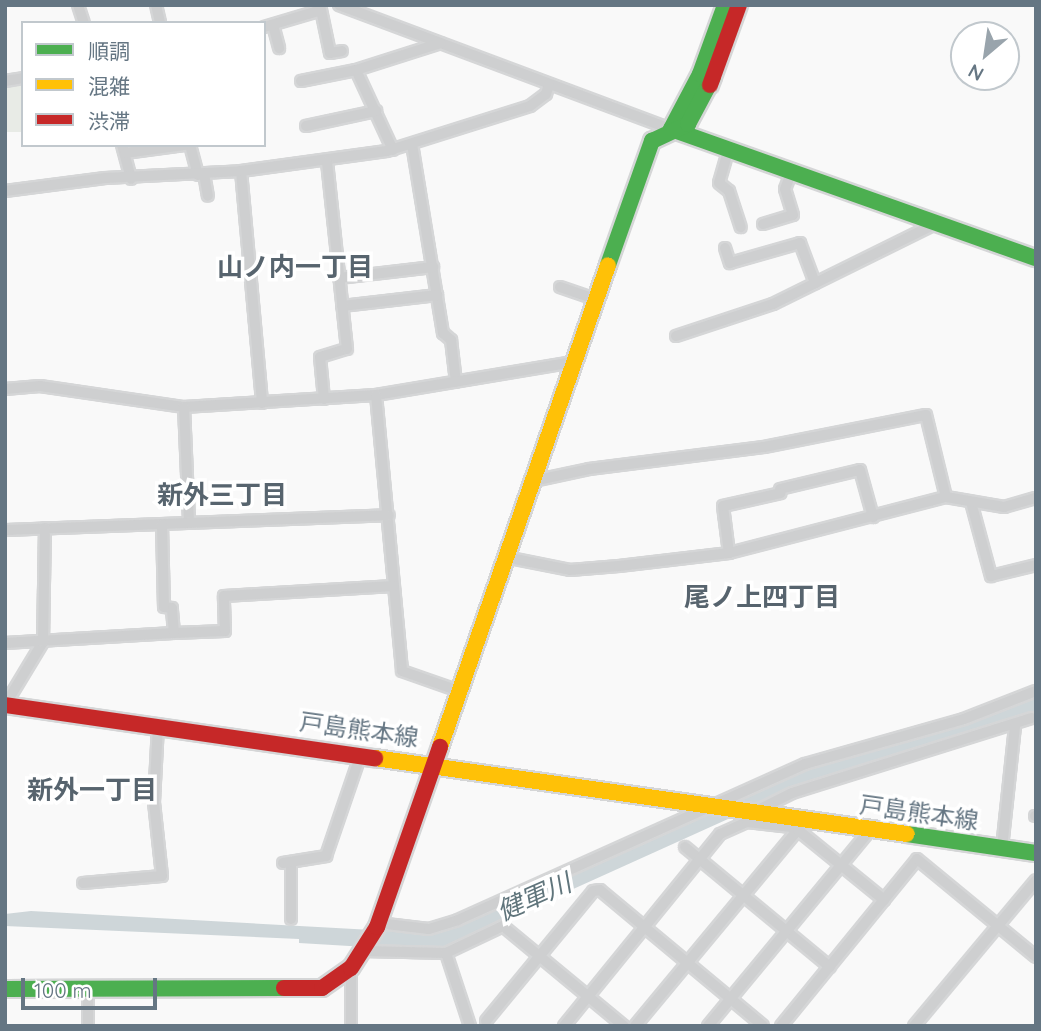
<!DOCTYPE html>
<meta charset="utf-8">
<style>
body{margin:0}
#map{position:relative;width:1041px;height:1031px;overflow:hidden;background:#f9f9f9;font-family:Quicksand,"Noto Sans JP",sans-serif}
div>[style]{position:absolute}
.green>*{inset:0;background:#e8ebe6;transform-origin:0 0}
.water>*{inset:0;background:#ced6d9}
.roads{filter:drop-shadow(2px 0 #d5d6d7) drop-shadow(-2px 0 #d5d6d7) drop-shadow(0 2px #d5d6d7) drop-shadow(0 -2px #d5d6d7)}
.street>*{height:10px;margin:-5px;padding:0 5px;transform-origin:5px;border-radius:5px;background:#cecfd0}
.fast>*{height:16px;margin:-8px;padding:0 8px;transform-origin:8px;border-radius:8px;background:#4caf50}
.slow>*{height:16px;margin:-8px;padding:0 8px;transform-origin:8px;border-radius:8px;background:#ffc107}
.jam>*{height:16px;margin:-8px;padding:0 8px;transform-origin:8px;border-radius:8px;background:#c62828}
span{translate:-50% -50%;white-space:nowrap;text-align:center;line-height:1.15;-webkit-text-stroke:7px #fff;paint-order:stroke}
.street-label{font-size:24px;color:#657683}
.neighbourhood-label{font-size:26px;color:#57646e;font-weight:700}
.water-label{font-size:26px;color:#60757c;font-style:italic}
.frame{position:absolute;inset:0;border:7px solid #657683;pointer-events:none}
.legend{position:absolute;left:21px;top:21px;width:245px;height:126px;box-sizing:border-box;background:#fff;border:2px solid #c1c8cd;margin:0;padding:9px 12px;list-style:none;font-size:21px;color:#657683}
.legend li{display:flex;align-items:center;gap:14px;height:35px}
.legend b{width:35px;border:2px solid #c1c8cd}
.north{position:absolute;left:950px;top:21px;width:70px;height:70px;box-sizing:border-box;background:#fff;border:2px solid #c1c8cd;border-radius:50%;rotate:209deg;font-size:19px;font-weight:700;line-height:28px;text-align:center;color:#657683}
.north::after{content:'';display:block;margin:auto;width:24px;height:32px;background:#99a4ac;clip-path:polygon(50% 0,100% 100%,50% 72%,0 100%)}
.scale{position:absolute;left:21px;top:978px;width:136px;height:32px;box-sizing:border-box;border:4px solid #657683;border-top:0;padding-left:9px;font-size:21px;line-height:24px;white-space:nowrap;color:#657683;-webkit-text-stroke:5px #fff;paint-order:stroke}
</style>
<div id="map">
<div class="green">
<i style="left:23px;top:82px;width:50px;height:18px;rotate:90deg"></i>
</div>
<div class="water">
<i style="clip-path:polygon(1036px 695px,1036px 714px,777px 797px,447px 946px,383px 948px,299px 943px,299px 939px,5px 926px,5px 914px,31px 911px,427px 933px,772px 780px)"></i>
</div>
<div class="roads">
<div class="street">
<i style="left:78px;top:5px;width:19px;rotate:72deg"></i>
<i style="left:156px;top:5px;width:18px;rotate:77deg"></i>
<i style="left:320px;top:5px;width:49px;rotate:78.2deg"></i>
<i style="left:330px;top:53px;width:12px;rotate:-9deg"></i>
<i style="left:339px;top:5px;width:354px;rotate:20.5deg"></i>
<i style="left:273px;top:25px;width:24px;rotate:75deg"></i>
<i style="left:264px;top:27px;width:56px;rotate:-16.5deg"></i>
<i style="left:356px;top:70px;width:88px;rotate:65.2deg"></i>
<i style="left:5px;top:81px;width:18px;rotate:-9deg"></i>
<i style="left:301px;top:81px;width:56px;rotate:-11.3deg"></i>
<i style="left:356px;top:70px;width:89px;rotate:-17.6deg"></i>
<i style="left:306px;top:126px;width:72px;rotate:-12.1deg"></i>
<i style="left:412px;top:144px;width:192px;rotate:80.7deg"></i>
<i style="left:443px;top:333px;width:11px;rotate:41deg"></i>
<i style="left:451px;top:340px;width:42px;rotate:83.2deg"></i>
<i style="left:122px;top:145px;width:35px;rotate:75deg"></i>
<i style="left:190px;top:145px;width:31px;rotate:75deg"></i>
<i style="left:729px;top:148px;width:36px;rotate:106deg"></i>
<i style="left:719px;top:183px;width:13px;rotate:39deg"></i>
<i style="left:729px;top:191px;width:38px;rotate:72deg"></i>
<i style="left:125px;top:153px;width:60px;rotate:-7.7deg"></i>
<i style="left:241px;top:171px;width:233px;rotate:84.8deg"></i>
<i style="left:204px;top:174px;width:22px;rotate:80deg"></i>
<i style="left:5px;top:191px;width:101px;rotate:-7.4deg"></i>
<i style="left:105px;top:178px;width:136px;rotate:-2.9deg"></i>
<i style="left:241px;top:171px;width:147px;rotate:-7.8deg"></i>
<i style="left:387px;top:151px;width:150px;rotate:-17.5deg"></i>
<i style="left:530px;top:106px;width:20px;rotate:-37deg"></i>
<i style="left:546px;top:94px;width:10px;rotate:-73deg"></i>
<i style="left:763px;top:224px;width:31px;rotate:-17deg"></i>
<i style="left:793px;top:215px;width:27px;rotate:-107deg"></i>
<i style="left:785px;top:189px;width:19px;rotate:-69deg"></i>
<i style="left:725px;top:248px;width:16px;rotate:72deg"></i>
<i style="left:730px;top:263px;width:73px;rotate:-15.9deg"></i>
<i style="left:800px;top:243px;width:43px;rotate:69.4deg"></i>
<i style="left:339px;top:278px;width:95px;rotate:-6.7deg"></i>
<i style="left:560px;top:287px;width:37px;rotate:19deg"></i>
<i style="left:342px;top:306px;width:96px;rotate:-6.6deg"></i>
<i style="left:676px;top:336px;width:102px;rotate:-18.3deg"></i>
<i style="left:773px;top:304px;width:183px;rotate:-26.3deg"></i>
<i style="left:5px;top:389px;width:35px;rotate:-5deg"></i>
<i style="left:40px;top:386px;width:146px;rotate:8.3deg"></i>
<i style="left:184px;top:407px;width:192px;rotate:-3.6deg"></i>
<i style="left:376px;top:395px;width:200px;rotate:-9.5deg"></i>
<i style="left:376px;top:395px;width:277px;rotate:84.6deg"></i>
<i style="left:402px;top:671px;width:60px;rotate:19.3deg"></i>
<i style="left:324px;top:399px;width:42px;rotate:-95.4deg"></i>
<i style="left:320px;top:357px;width:28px;rotate:-17deg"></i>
<i style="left:347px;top:349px;width:189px;rotate:-96.1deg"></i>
<i style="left:184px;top:407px;width:116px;rotate:87.5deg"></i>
<i style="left:533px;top:481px;width:57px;rotate:-12.1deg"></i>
<i style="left:589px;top:469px;width:176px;rotate:-7.2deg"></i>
<i style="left:764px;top:447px;width:165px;rotate:-11.2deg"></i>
<i style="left:926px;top:415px;width:84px;rotate:76.3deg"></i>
<i style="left:780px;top:489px;width:82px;rotate:-13.4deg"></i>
<i style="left:860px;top:470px;width:49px;rotate:74.5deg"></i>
<i style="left:971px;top:502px;width:77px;rotate:74.9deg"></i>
<i style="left:991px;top:576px;width:46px;rotate:-13.7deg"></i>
<i style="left:5px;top:530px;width:384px;rotate:-2.2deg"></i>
<i style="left:729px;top:553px;width:47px;rotate:-97.3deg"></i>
<i style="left:723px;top:506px;width:59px;rotate:-12.6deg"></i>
<i style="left:505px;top:557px;width:66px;rotate:11.3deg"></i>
<i style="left:570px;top:570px;width:49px;rotate:-4.7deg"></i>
<i style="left:619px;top:566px;width:111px;rotate:-6.7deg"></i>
<i style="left:729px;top:553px;width:224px;rotate:-14.5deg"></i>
<i style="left:946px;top:497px;width:59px;rotate:9.8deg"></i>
<i style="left:1004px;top:507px;width:33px;rotate:-16deg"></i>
<i style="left:174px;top:633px;width:51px;rotate:-2.2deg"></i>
<i style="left:225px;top:631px;width:35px;rotate:-92deg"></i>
<i style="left:224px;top:596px;width:170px;rotate:-3.4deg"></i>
<i style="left:5px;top:643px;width:169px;rotate:-3.4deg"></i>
<i style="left:174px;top:633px;width:25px;rotate:-95deg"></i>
<i style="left:172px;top:608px;width:8px;rotate:-173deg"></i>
<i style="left:164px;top:607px;width:83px;rotate:-91.4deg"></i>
<i style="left:5px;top:705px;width:74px;rotate:-58.9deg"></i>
<i style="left:43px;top:642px;width:114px;rotate:-89deg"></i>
<i style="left:754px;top:812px;width:42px;rotate:-26.6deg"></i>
<i style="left:792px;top:793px;width:251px;rotate:-17.4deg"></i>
<i style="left:1035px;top:816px;width:1px"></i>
<i style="left:685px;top:847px;width:188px;rotate:39.6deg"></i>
<i style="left:1002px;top:848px;width:123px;rotate:-83.9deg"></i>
<i style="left:291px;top:862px;width:57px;rotate:90deg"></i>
<i style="left:283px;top:863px;width:44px;rotate:-9.2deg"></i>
<i style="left:326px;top:856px;width:108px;rotate:-71.1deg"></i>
<i style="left:83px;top:883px;width:79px;rotate:-5.1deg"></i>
<i style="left:162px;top:876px;width:74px;rotate:-96.2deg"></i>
<i style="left:154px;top:802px;width:77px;rotate:-87deg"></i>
<i style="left:378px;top:923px;width:51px;rotate:6.7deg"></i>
<i style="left:429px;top:929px;width:30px;rotate:-17deg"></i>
<i style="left:458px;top:920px;width:380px;rotate:-24.2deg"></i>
<i style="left:805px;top:764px;width:165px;rotate:-15.8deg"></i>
<i style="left:964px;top:719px;width:77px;rotate:-21.3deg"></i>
<i style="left:364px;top:951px;width:82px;rotate:1.4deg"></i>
<i style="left:446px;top:953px;width:63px;rotate:-25.3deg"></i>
<i style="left:503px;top:926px;width:157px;rotate:39.6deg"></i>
<i style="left:446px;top:953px;width:77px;rotate:71.8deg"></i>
<i style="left:351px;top:968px;width:58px;rotate:90deg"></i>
<i style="left:486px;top:1021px;width:168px;rotate:-50.5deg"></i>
<i style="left:593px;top:891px;width:7px;rotate:-8deg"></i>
<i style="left:600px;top:890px;width:212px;rotate:39.8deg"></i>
<i style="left:88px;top:1026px;width:38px;rotate:-90deg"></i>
<i style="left:564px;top:1026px;width:247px;rotate:-50.9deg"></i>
<i style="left:720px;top:834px;width:30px;rotate:-24deg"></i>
<i style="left:747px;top:822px;width:53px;rotate:6.5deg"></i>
<i style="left:635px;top:1026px;width:255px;rotate:-50.3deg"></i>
<i style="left:798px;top:830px;width:111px;rotate:39.1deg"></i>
<i style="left:708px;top:1026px;width:254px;rotate:-50.4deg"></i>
<i style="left:781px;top:1026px;width:215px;rotate:-50.8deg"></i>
<i style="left:917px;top:859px;width:154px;rotate:39.5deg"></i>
<i style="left:914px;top:1026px;width:190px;rotate:-50.1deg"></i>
</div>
<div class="fast">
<i style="left:671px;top:129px;width:387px;rotate:19.5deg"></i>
<i style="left:671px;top:129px;width:62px;rotate:-62.2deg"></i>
<i style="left:700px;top:74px;width:73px;rotate:-70.1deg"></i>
<i style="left:608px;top:265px;width:132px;rotate:-70.5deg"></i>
<i style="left:652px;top:141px;width:40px;rotate:-25deg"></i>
<i style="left:688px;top:124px;width:53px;rotate:-62deg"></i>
<i style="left:907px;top:834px;width:130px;rotate:8.4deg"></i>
<i style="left:5px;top:989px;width:279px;rotate:-0.2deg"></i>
</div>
<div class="slow">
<i style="left:440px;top:747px;width:510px;rotate:-70.78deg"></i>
<i style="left:375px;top:758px;width:537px;rotate:8.13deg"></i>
</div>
<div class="jam">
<i style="left:710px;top:85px;width:85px;rotate:-70.1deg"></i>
<i style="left:5px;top:705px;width:374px;rotate:8.2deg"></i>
<i style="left:284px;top:988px;width:38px"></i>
<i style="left:322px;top:988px;width:35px;rotate:-35deg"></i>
<i style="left:351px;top:968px;width:49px;rotate:-57.6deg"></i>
<i style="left:377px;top:927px;width:191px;rotate:-70.7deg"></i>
</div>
</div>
<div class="street-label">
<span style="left:359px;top:730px;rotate:8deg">戸島熊本線</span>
<span style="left:919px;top:813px;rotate:8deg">戸島熊本線</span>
</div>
<div class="neighbourhood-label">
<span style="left:295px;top:267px">山ノ内一丁目</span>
<span style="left:222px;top:495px">新外三丁目</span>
<span style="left:762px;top:597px">尾ノ上四丁目</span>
<span style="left:92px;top:790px">新外一丁目</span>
</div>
<div class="water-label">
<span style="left:534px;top:897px;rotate:-24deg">健軍川</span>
</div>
<div class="frame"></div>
<ul class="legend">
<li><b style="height:9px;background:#4caf50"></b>順調</li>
<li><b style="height:9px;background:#ffc107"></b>混雑</li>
<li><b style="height:9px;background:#c62828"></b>渋滞</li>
</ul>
<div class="north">N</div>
<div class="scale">100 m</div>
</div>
